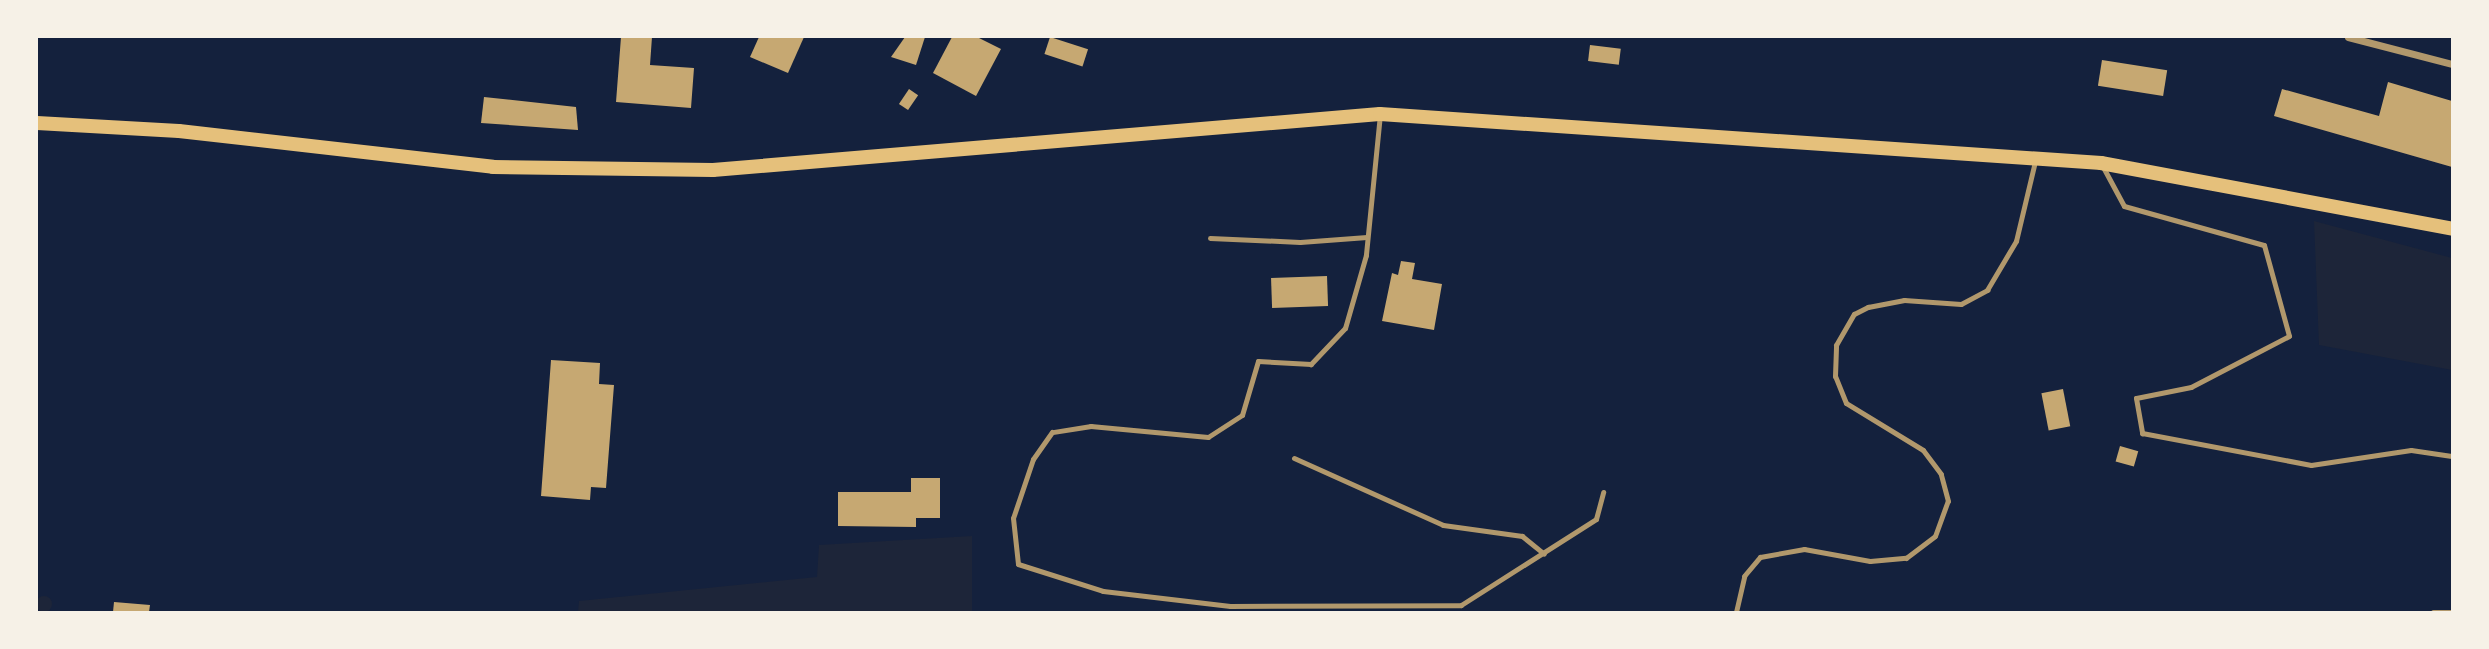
<!DOCTYPE html>
<style>
body{margin:0}
#map{position:relative;width:2489px;height:649px;overflow:hidden;background:#14213d;font-family:"Archivo Narrow",sans-serif}
div>[style]{position:absolute}
.green>*{inset:0;background:#1d2539}
.round{border-radius:50%}
.building>*{inset:0;background:#c6a872;transform-origin:0 0}
.service>*{height:5px;margin:-2.5px;padding:0 2.5px;transform-origin:2.5px;border-radius:2.5px;background:#b1986c}
.minor>*{height:7px;margin:-3.5px;padding:0 3.5px;transform-origin:3.5px;border-radius:3.5px;background:#b1986c}
.secondary>*{height:14px;margin:-7px;padding:0 7px;transform-origin:7px;border-radius:7px;background:#e5c07b}
span{translate:-50% -50%;white-space:nowrap;text-align:center;line-height:1.15;-webkit-text-stroke:5px #f6f1e7;paint-order:stroke}
.frame{position:absolute;inset:0;border:38px solid #f6f1e7;pointer-events:none}
</style>
<div id="map">
<div class="green">
<i style="clip-path:polygon(2314px 221px,2452px 258px,2452px 370px,2319px 345px)"></i>
<i style="clip-path:polygon(972px 536px,972px 612px,578px 612px,579px 601px,817px 577px,819px 545px)"></i>
<i class="round" style="left:36px;top:596px;width:16px;height:16px"></i>
</div>
<div class="building">
<i style="clip-path:polygon(621px 37px,652px 37px,650px 65px,694px 68px,691px 108px,616px 102px)"></i>
<i style="clip-path:polygon(759px 37px,804px 37px,788px 73px,750px 57px)"></i>
<i style="clip-path:polygon(905px 37px,925px 37px,916px 65px,891px 57px)"></i>
<i style="clip-path:polygon(952px 37px,977px 37px,1001px 49px,976px 96px,933px 73px)"></i>
<i style="left:1050px;top:37px;width:40px;height:18px;rotate:18deg"></i>
<i style="left:1590px;top:45px;width:31px;height:16px;rotate:7deg"></i>
<i style="left:2102px;top:60px;width:66px;height:26px;rotate:9deg"></i>
<i style="clip-path:polygon(2388px 82px,2452px 101px,2452px 167px,2274px 116px,2282px 89px,2379px 116px)"></i>
<i style="left:909px;top:89px;width:11px;height:18px;rotate:34deg"></i>
<i style="clip-path:polygon(484px 97px,576px 107px,578px 130px,481px 123px)"></i>
<i style="clip-path:polygon(1401px 261px,1415px 263px,1412px 279px,1442px 284px,1434px 330px,1382px 321px,1392px 273px,1398px 275px)"></i>
<i style="left:1327px;top:276px;width:30px;height:56px;rotate:88deg"></i>
<i style="clip-path:polygon(551px 360px,600px 363px,599px 384px,614px 385px,606px 488px,591px 487px,590px 500px,541px 496px)"></i>
<i style="left:2063px;top:389px;width:38px;height:22px;rotate:79deg"></i>
<i style="left:2120px;top:446px;width:19px;height:16px;rotate:16deg"></i>
<i style="clip-path:polygon(911px 478px,940px 478px,940px 518px,916px 518px,916px 527px,838px 526px,838px 492px,911px 492px)"></i>
<i style="clip-path:polygon(114px 602px,150px 605px,149px 612px,113px 612px)"></i>
</div>
<div class="service">
<i style="left:1380px;top:114px;width:142px;rotate:95.7deg"></i>
<i style="left:1366px;top:255px;width:76px;rotate:106deg"></i>
<i style="left:1345px;top:328px;width:50px;rotate:133.4deg"></i>
<i style="left:1311px;top:364px;width:53px;rotate:-176.8deg"></i>
<i style="left:1258px;top:361px;width:56px;rotate:106.5deg"></i>
<i style="left:1242px;top:415px;width:40px;rotate:147.1deg"></i>
<i style="left:1208px;top:437px;width:118px;rotate:-174.6deg"></i>
<i style="left:1091px;top:426px;width:39px;rotate:171deg"></i>
<i style="left:1052px;top:432px;width:33px;rotate:125deg"></i>
<i style="left:1033px;top:459px;width:62px;rotate:108.7deg"></i>
<i style="left:1013px;top:518px;width:46px;rotate:83.8deg"></i>
<i style="left:1018px;top:564px;width:89px;rotate:17.6deg"></i>
<i style="left:1103px;top:591px;width:128px;rotate:6.7deg"></i>
<i style="left:1230px;top:606px;width:231px;rotate:-0.2deg"></i>
<i style="left:1461px;top:605px;width:160px;rotate:-32.5deg"></i>
<i style="left:1596px;top:519px;width:28px;rotate:-75deg"></i>
<i style="left:2103px;top:167px;width:44px;rotate:61.7deg"></i>
<i style="left:2124px;top:206px;width:145px;rotate:15.6deg"></i>
<i style="left:2264px;top:245px;width:94px;rotate:74.6deg"></i>
<i style="left:2289px;top:336px;width:110px;rotate:152.5deg"></i>
<i style="left:2191px;top:387px;width:56px;rotate:168.7deg"></i>
<i style="left:2136px;top:398px;width:36px;rotate:80deg"></i>
<i style="left:2142px;top:433px;width:172px;rotate:10.7deg"></i>
<i style="left:2311px;top:465px;width:101px;rotate:-8.5deg"></i>
<i style="left:2411px;top:450px;width:41px;rotate:8.3deg"></i>
<i style="left:1210px;top:238px;width:90px;rotate:2.5deg"></i>
<i style="left:1300px;top:242px;width:67px;rotate:-4.3deg"></i>
<i style="left:1294px;top:458px;width:163px;rotate:24.2deg"></i>
<i style="left:1443px;top:525px;width:80px;rotate:7.9deg"></i>
<i style="left:1522px;top:536px;width:28px;rotate:39deg"></i>
<i style="left:1736px;top:612px;width:37px;rotate:-77deg"></i>
<i style="left:1744px;top:576px;width:25px;rotate:-50deg"></i>
<i style="left:1760px;top:557px;width:45px;rotate:-10.3deg"></i>
<i style="left:1804px;top:549px;width:67px;rotate:10.3deg"></i>
<i style="left:1870px;top:561px;width:36px;rotate:-5deg"></i>
<i style="left:1906px;top:558px;width:36px;rotate:-37deg"></i>
<i style="left:1935px;top:536px;width:37px;rotate:-70deg"></i>
<i style="left:1948px;top:501px;width:28px;rotate:-105deg"></i>
<i style="left:1941px;top:474px;width:30px;rotate:-127deg"></i>
<i style="left:1923px;top:450px;width:90px;rotate:-148.6deg"></i>
<i style="left:1846px;top:403px;width:29px;rotate:-112deg"></i>
<i style="left:1835px;top:376px;width:31px;rotate:-88deg"></i>
<i style="left:1836px;top:345px;width:36px;rotate:-60deg"></i>
<i style="left:1854px;top:314px;width:16px;rotate:-27deg"></i>
<i style="left:1868px;top:307px;width:37px;rotate:-11deg"></i>
<i style="left:1904px;top:300px;width:57px;rotate:4deg"></i>
<i style="left:1961px;top:304px;width:30px;rotate:-28deg"></i>
<i style="left:1987px;top:290px;width:57px;rotate:-59.4deg"></i>
<i style="left:2016px;top:241px;width:82px;rotate:-76.6deg"></i>
<i style="left:2433px;top:612px;width:19px"></i>
</div>
<div class="minor">
<i style="left:2348px;top:37px;width:107px;rotate:14.6deg"></i>
</div>
<div class="secondary">
<i style="left:37px;top:123px;width:142px;rotate:3.2deg"></i>
<i style="left:179px;top:131px;width:316px;rotate:6.5deg"></i>
<i style="left:493px;top:167px;width:220px;rotate:0.8deg"></i>
<i style="left:713px;top:170px;width:669px;rotate:-4.8deg"></i>
<i style="left:1380px;top:114px;width:723px;rotate:3.89deg"></i>
<i style="left:2101px;top:163px;width:357px;rotate:10.6deg"></i>
</div>
<div class="frame"></div>
</div>
